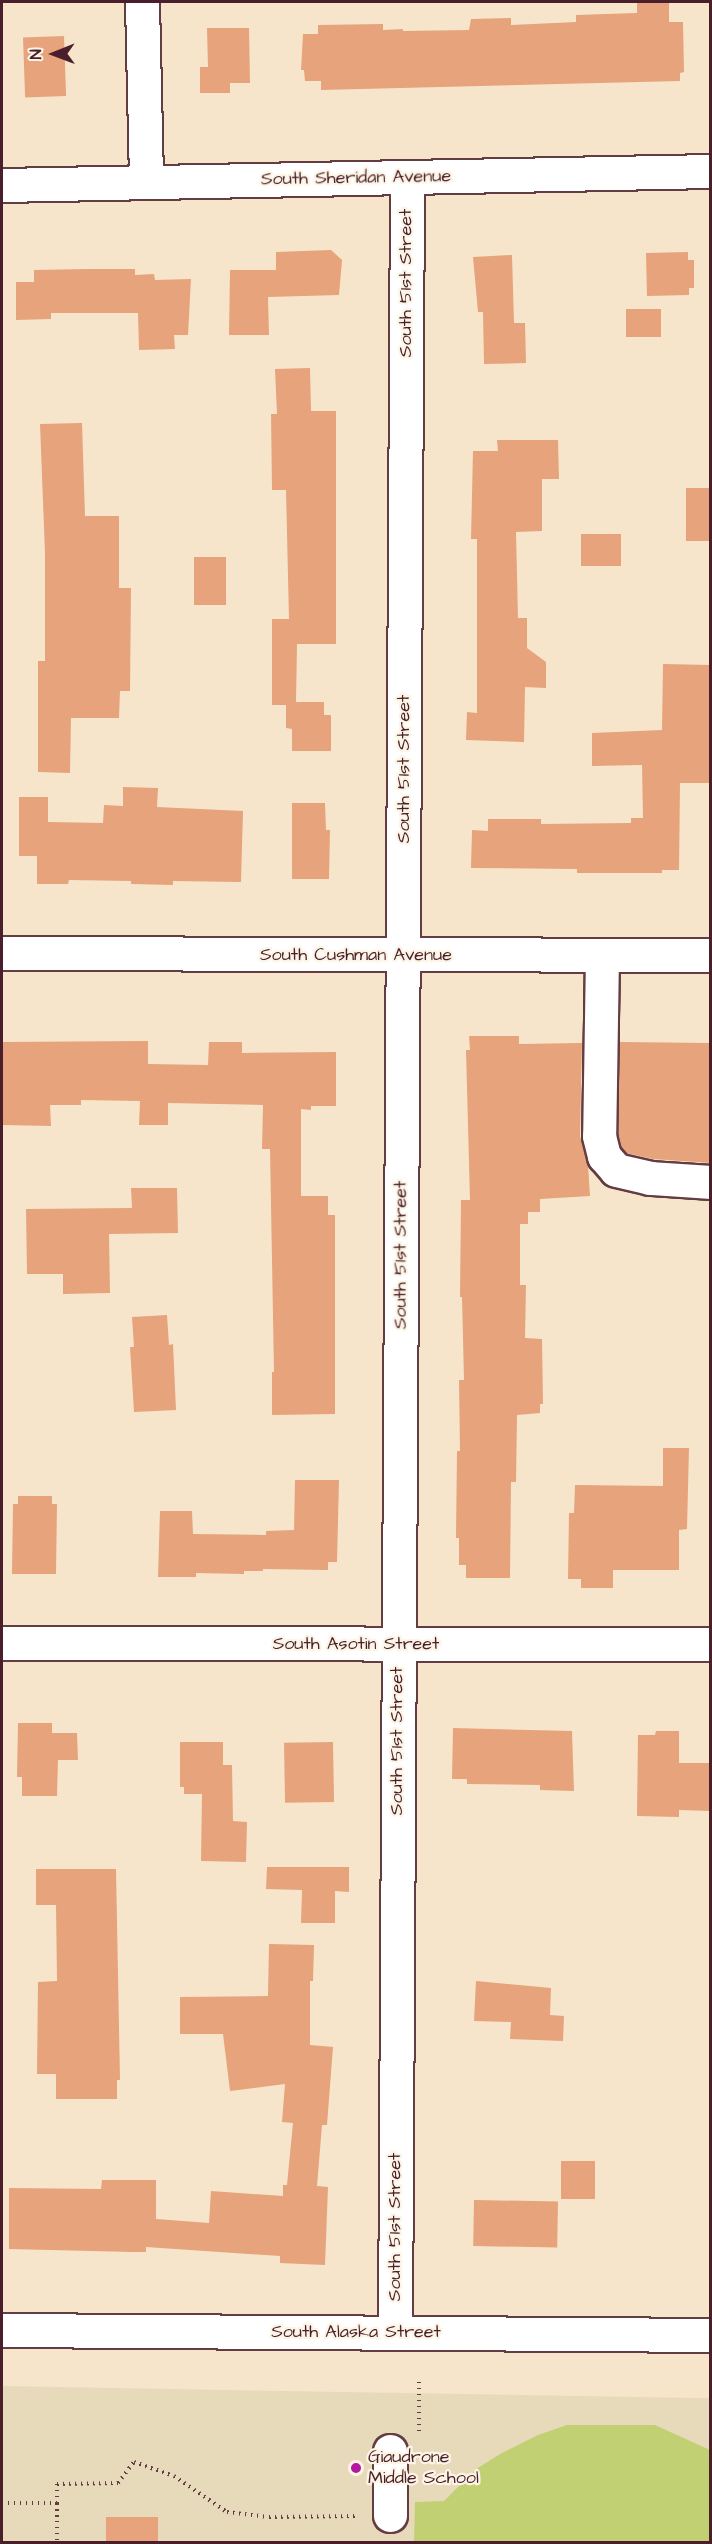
<!DOCTYPE html>
<style>
body{margin:0}
#map{position:relative;width:712px;height:2544px;overflow:hidden;background:#f6e5cb;font-family:"Architects Daughter",sans-serif}
div>[style]{position:absolute}
.built>*{inset:0;background:#e7daba;transform-origin:0 0}
.green>*{inset:0;background:#c0d073}
.building>*{inset:0;background:#e6a37c;transform-origin:0 0}
.path>*{height:4px;margin-top:-2px;transform-origin:0;background:repeating-linear-gradient(90deg,#643d43 0 1.5px,transparent 0 6px)}
.roads{filter:drop-shadow(2px 0 #643d43) drop-shadow(-2px 0 #643d43) drop-shadow(0 2px #643d43) drop-shadow(0 -2px #643d43)}
.minor>*{height:33px;margin:-16.5px;padding:0 16.5px;transform-origin:16.5px;border-radius:16.5px;background:#fff}
.dots>*{width:16px;height:16px;translate:-50% -50%;box-sizing:border-box;border:3px solid #fcf5e5;border-radius:50%}
span{translate:-50% -50%;white-space:nowrap;text-align:center;line-height:1.15;-webkit-text-stroke:4.5px #fcf5e5;paint-order:stroke}
.street-label{font-size:18px;color:#4a1f2b}
.poi-label{font-size:18px;color:#4a1f2b}
.left{translate:0 -50%;text-align:left}
.frame{position:absolute;inset:0;border:3px solid #4a1f2b;pointer-events:none}
.north{position:absolute;left:24px;top:24px;width:60px;height:60px;-webkit-text-stroke:4px #fcf5e5;paint-order:stroke;rotate:269deg;font-size:16px;font-weight:700;line-height:24px;text-align:center;color:#4a1f2b}
.north::after{content:'';display:block;margin:auto;width:21px;height:27px;background:#4a1f2b;clip-path:polygon(50% 0,100% 100%,50% 72%,0 100%)}
</style>
<div id="map">
<div class="built">
<i style="left:2px;top:2386px;width:708px;height:156px;rotate:1deg"></i>
</div>
<div class="green">
<i style="clip-path:polygon(567px 2425px,655px 2425px,710px 2450px,710px 2542px,414px 2542px,415px 2502px,444px 2501px,476px 2469px,502px 2453px,538px 2435px)"></i>
</div>
<div class="building">
<i style="clip-path:polygon(637px 2px,669px 2px,669px 22px,683px 22px,684px 72px,680px 73px,680px 81px,321px 90px,321px 81px,305px 81px,304px 70px,301px 70px,303px 34px,318px 34px,318px 25px,383px 24px,383px 30px,403px 29px,403px 31px,469px 30px,471px 19px,511px 18px,511px 25px,576px 22px,576px 15px,637px 13px)"></i>
<i style="clip-path:polygon(207px 28px,249px 28px,250px 83px,230px 83px,230px 93px,200px 93px,200px 67px,208px 67px)"></i>
<i style="left:64px;top:36px;width:60px;height:41px;rotate:88deg"></i>
<i style="clip-path:polygon(331px 250px,342px 260px,339px 295px,268px 297px,269px 335px,229px 335px,230px 270px,276px 270px,276px 252px)"></i>
<i style="clip-path:polygon(688px 252px,688px 260px,694px 260px,694px 288px,689px 288px,689px 295px,647px 296px,646px 253px)"></i>
<i style="clip-path:polygon(512px 255px,514px 323px,525px 323px,526px 363px,484px 364px,483px 312px,478px 312px,473px 257px)"></i>
<i style="clip-path:polygon(87px 269px,135px 269px,135px 275px,154px 274px,155px 280px,191px 279px,188px 335px,174px 335px,175px 349px,139px 350px,138px 313px,51px 313px,51px 319px,16px 320px,16px 282px,34px 282px,34px 270px)"></i>
<i style="left:661px;top:309px;width:28px;height:35px;rotate:90deg"></i>
<i style="clip-path:polygon(310px 368px,311px 411px,336px 411px,336px 644px,297px 644px,296px 702px,324px 702px,324px 715px,331px 715px,331px 751px,292px 751px,292px 729px,286px 728px,286px 705px,272px 705px,272px 619px,289px 619px,286px 490px,272px 490px,271px 414px,277px 414px,275px 369px)"></i>
<i style="clip-path:polygon(82px 423px,85px 516px,119px 516px,119px 588px,131px 588px,130px 691px,120px 691px,119px 718px,71px 718px,70px 773px,38px 772px,38px 661px,45px 661px,45px 553px,40px 424px)"></i>
<i style="clip-path:polygon(497px 440px,558px 440px,559px 479px,542px 479px,542px 531px,516px 532px,518px 618px,527px 618px,527px 648px,546px 662px,546px 688px,525px 687px,524px 742px,466px 740px,467px 712px,477px 713px,477px 539px,471px 539px,473px 451px,498px 451px)"></i>
<i style="left:686px;top:488px;width:25px;height:53px"></i>
<i style="left:581px;top:534px;width:40px;height:32px"></i>
<i style="left:194px;top:557px;width:32px;height:48px"></i>
<i style="clip-path:polygon(663px 664px,711px 665px,711px 783px,680px 783px,679px 870px,662px 870px,662px 873px,577px 873px,577px 869px,471px 868px,472px 830px,488px 831px,488px 819px,541px 819px,541px 824px,631px 823px,631px 818px,643px 818px,642px 765px,592px 766px,592px 733px,662px 730px)"></i>
<i style="clip-path:polygon(123px 787px,158px 788px,157px 807px,243px 811px,241px 882px,173px 881px,173px 885px,131px 884px,131px 881px,69px 880px,68px 884px,37px 884px,37px 856px,19px 856px,19px 797px,48px 797px,48px 822px,103px 823px,104px 805px,123px 806px)"></i>
<i style="clip-path:polygon(292px 803px,325px 803px,326px 830px,330px 830px,329px 879px,292px 879px)"></i>
<i style="clip-path:polygon(469px 1036px,519px 1036px,519px 1044px,582px 1043px,580px 1136px,588px 1165px,590px 1196px,540px 1199px,540px 1212px,528px 1212px,528px 1224px,520px 1224px,520px 1285px,526px 1285px,525px 1338px,542px 1339px,543px 1404px,540px 1404px,540px 1413px,517px 1415px,516px 1482px,511px 1482px,510px 1578px,466px 1578px,466px 1565px,459px 1565px,459px 1538px,456px 1538px,457px 1451px,460px 1451px,459px 1380px,464px 1380px,462px 1297px,460px 1297px,461px 1200px,470px 1200px,466px 1050px,470px 1050px)"></i>
<i style="clip-path:polygon(148px 1041px,148px 1064px,208px 1065px,209px 1042px,242px 1042px,242px 1053px,336px 1052px,336px 1106px,311px 1106px,311px 1110px,301px 1109px,301px 1196px,328px 1196px,328px 1215px,335px 1215px,335px 1414px,272px 1415px,272px 1372px,274px 1372px,270px 1149px,262px 1149px,263px 1105px,168px 1103px,168px 1125px,139px 1125px,140px 1101px,81px 1100px,81px 1105px,50px 1105px,51px 1126px,2px 1125px,2px 1042px)"></i>
<i style="clip-path:polygon(619px 1042px,711px 1043px,711px 1163px,653px 1159px,626px 1153px,621px 1147px,618px 1134px)"></i>
<i style="clip-path:polygon(131px 1188px,177px 1188px,178px 1233px,109px 1234px,110px 1293px,63px 1294px,63px 1274px,27px 1274px,26px 1209px,132px 1208px)"></i>
<i style="clip-path:polygon(167px 1315px,169px 1345px,173px 1344px,176px 1410px,134px 1412px,130px 1347px,134px 1347px,132px 1317px)"></i>
<i style="clip-path:polygon(663px 1448px,689px 1448px,687px 1529px,679px 1530px,679px 1570px,613px 1570px,613px 1588px,581px 1588px,581px 1579px,568px 1579px,569px 1513px,574px 1513px,575px 1485px,663px 1486px)"></i>
<i style="clip-path:polygon(295px 1480px,339px 1480px,337px 1562px,328px 1562px,328px 1570px,263px 1569px,263px 1571px,244px 1571px,244px 1574px,196px 1573px,196px 1577px,158px 1577px,160px 1511px,192px 1511px,193px 1534px,266px 1535px,266px 1531px,294px 1530px)"></i>
<i style="clip-path:polygon(18px 1496px,52px 1496px,52px 1504px,57px 1504px,56px 1574px,12px 1574px,13px 1504px,18px 1504px)"></i>
<i style="clip-path:polygon(18px 1723px,52px 1723px,52px 1733px,77px 1733px,78px 1760px,58px 1760px,57px 1796px,22px 1796px,22px 1777px,17px 1777px)"></i>
<i style="clip-path:polygon(453px 1728px,572px 1731px,574px 1791px,540px 1790px,540px 1785px,467px 1784px,467px 1779px,452px 1779px)"></i>
<i style="clip-path:polygon(656px 1731px,679px 1731px,679px 1763px,711px 1763px,711px 1811px,679px 1810px,679px 1817px,637px 1816px,638px 1735px,655px 1735px)"></i>
<i style="clip-path:polygon(180px 1742px,223px 1742px,223px 1765px,232px 1765px,233px 1821px,247px 1822px,246px 1862px,201px 1861px,202px 1794px,184px 1794px,184px 1787px,180px 1787px)"></i>
<i style="left:333px;top:1742px;width:60px;height:49px;rotate:89deg"></i>
<i style="clip-path:polygon(267px 1867px,349px 1867px,349px 1892px,335px 1891px,335px 1923px,301px 1923px,302px 1890px,266px 1889px)"></i>
<i style="clip-path:polygon(36px 1869px,116px 1869px,120px 2080px,117px 2080px,117px 2099px,56px 2099px,56px 2074px,37px 2074px,38px 1982px,57px 1981px,56px 1905px,36px 1905px)"></i>
<i style="clip-path:polygon(269px 1944px,314px 1945px,313px 1981px,310px 1981px,310px 2045px,333px 2047px,327px 2125px,322px 2125px,317px 2186px,328px 2187px,325px 2265px,280px 2263px,280px 2256px,146px 2247px,146px 2252px,133px 2252px,9px 2249px,9px 2188px,101px 2189px,102px 2180px,156px 2180px,156px 2219px,209px 2223px,211px 2191px,283px 2196px,283px 2185px,287px 2185px,293px 2123px,282px 2122px,285px 2084px,230px 2091px,223px 2034px,180px 2034px,180px 1997px,268px 1996px)"></i>
<i style="clip-path:polygon(476px 1981px,551px 1988px,550px 2015px,564px 2016px,563px 2041px,510px 2039px,511px 2022px,474px 2021px)"></i>
<i style="left:561px;top:2161px;width:34px;height:38px"></i>
<i style="left:474px;top:2200px;width:84px;height:46px;rotate:1deg"></i>
<i style="left:106px;top:2517px;width:52px;height:25px"></i>
</div>
<div class="path">
<i style="left:419px;top:2382px;width:53px;rotate:90deg"></i>
<i style="left:2px;top:2503px;width:55px"></i>
<i style="left:57px;top:2503px;width:39px;rotate:90deg"></i>
<i style="left:57px;top:2503px;width:19px;rotate:-90deg"></i>
<i style="left:57px;top:2484px;width:61px;rotate:-0.9deg"></i>
<i style="left:118px;top:2483px;width:26px;rotate:-53deg"></i>
<i style="left:134px;top:2462px;width:42px;rotate:19.3deg"></i>
<i style="left:174px;top:2476px;width:64px;rotate:34.2deg"></i>
<i style="left:227px;top:2512px;width:42px;rotate:6.8deg"></i>
<i style="left:269px;top:2517px;width:88px;rotate:-0.7deg"></i>
</div>
<div class="roads">
<div class="minor">
<i style="left:142px;top:2px;width:180px;rotate:88.7deg"></i>
<i style="left:2px;top:185px;width:708px;rotate:-1.13deg"></i>
<i style="left:2px;top:953px;width:708px;rotate:0.16deg"></i>
<i style="left:602px;top:955px;width:181px;rotate:90.9deg"></i>
<i style="left:599px;top:1136px;width:21px;rotate:76deg"></i>
<i style="left:604px;top:1156px;width:18px;rotate:49deg"></i>
<i style="left:616px;top:1170px;width:35px;rotate:13deg"></i>
<i style="left:650px;top:1178px;width:60px;rotate:3.8deg"></i>
<i style="left:2px;top:1643px;width:708px;rotate:0.08deg"></i>
<i style="left:2px;top:2330px;width:708px;rotate:0.4deg"></i>
<i style="left:395px;top:2332px;width:2155px;rotate:-89.68deg"></i>
<i style="left:390px;top:2451px;width:64px;rotate:90deg"></i>
</div>
</div>
<div class="dots">
<i style="left:356px;top:2468px;background:#b5179e"></i>
</div>
<div class="street-label">
<span style="left:356px;top:178px;rotate:-1deg">South Sheridan Avenue</span>
<span style="left:406px;top:283px;rotate:-90deg">South 51st Street</span>
<span style="left:404px;top:769px;rotate:-90deg">South 51st Street</span>
<span style="left:356px;top:955px">South Cushman Avenue</span>
<span style="left:401px;top:1255px;rotate:-90deg">South 51st Street</span>
<span style="left:356px;top:1644px">South Asotin Street</span>
<span style="left:397px;top:1741px;rotate:-90deg">South 51st Street</span>
<span style="left:395px;top:2227px;rotate:-90deg">South 51st Street</span>
<span style="left:356px;top:2332px">South Alaska Street</span>
</div>
<div class="poi-label">
<span class="left" style="left:368px;top:2468px">Giaudrone<br>Middle School</span>
</div>
<div class="frame"></div>
<div class="north">N</div>
</div>
